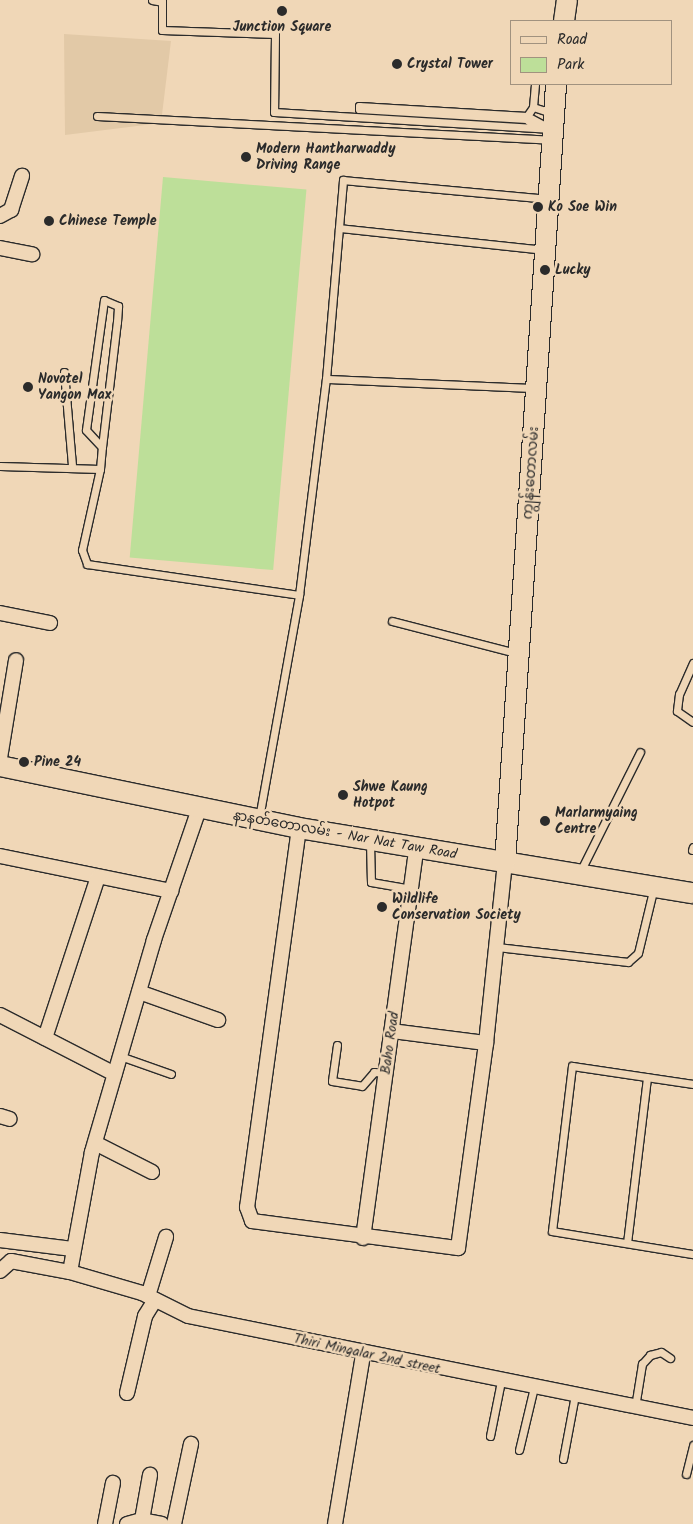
<!DOCTYPE html>
<meta charset="utf-8">
<style>
body{margin:0}
#map{position:relative;width:693px;height:1524px;overflow:hidden;background:#f0d7b7;font-family:Kalam,"Noto Sans Myanmar",sans-serif}
div>[style]{position:absolute}
.built>*{inset:0;background:#e2c9a7}
.green>*{inset:0;background:#bddf99;transform-origin:0 0}
.roads{filter:drop-shadow(1px 0 #2b2b2b) drop-shadow(-1px 0 #2b2b2b) drop-shadow(0 1px #2b2b2b) drop-shadow(0 -1px #2b2b2b)}
.lane>*{height:7px;margin:-3.5px;padding:0 3.5px;transform-origin:3.5px;border-radius:3.5px;background:#f0d7b7}
.street>*{height:14px;margin:-7px;padding:0 7px;transform-origin:7px;border-radius:7px;background:#f0d7b7}
.secondary>*{height:20px;margin:-10px;padding:0 10px;transform-origin:10px;border-radius:10px;background:#f0d7b7}
.dots>*{width:14px;height:14px;translate:-50% -50%;box-sizing:border-box;border:2px solid #f0d7b7;border-radius:50%}
span{translate:-50% -50%;white-space:nowrap;text-align:center;line-height:1.15;-webkit-text-stroke:5px #f0d7b7;paint-order:stroke}
.poi-label{font-size:14px;color:#2b2b2b;font-weight:700}
.left{translate:0 -50%;text-align:left}
.street-label{font-size:14px;color:#2b2b2b}
.legend{position:absolute;left:510px;top:20px;width:162px;height:65px;box-sizing:border-box;background:#f0d7b7;border:1px solid #a1927f;margin:0;padding:6px 9px;list-style:none;font-size:15px;color:#2b2b2b}
.legend li{display:flex;align-items:center;gap:10px;height:25px}
.legend b{width:25px;border:1px solid #a1927f}
</style>
<div id="map">
<div class="built">
<i style="clip-path:polygon(64px 34px,171px 41px,161px 123px,65px 135px)"></i>
</div>
<div class="green">
<i style="left:163px;top:177px;width:144px;height:382px;rotate:5deg"></i>
</div>
<div class="roads">
<div class="lane">
<i style="left:152px;top:0;width:10px;rotate:11deg"></i>
<i style="left:162px;top:0;width:30px;rotate:90deg"></i>
<i style="left:162px;top:30px;width:113px;rotate:2deg"></i>
<i style="left:275px;top:34px;width:78px;rotate:90.7deg"></i>
<i style="left:274px;top:112px;width:278px;rotate:3.5deg"></i>
<i style="left:533px;top:107px;width:20px;rotate:18deg"></i>
<i style="left:97px;top:116px;width:454px;rotate:3deg"></i>
<i style="left:527px;top:116px;width:11px;rotate:-56deg"></i>
<i style="left:533px;top:107px;width:23px;rotate:-85deg"></i>
<i style="left:535px;top:127px;width:12px;rotate:-138deg"></i>
<i style="left:526px;top:119px;width:167px;rotate:-176.6deg"></i>
<i style="left:359px;top:109px;width:3px;rotate:-90deg"></i>
<i style="left:359px;top:106px;width:168px;rotate:3.4deg"></i>
<i style="left:527px;top:116px;width:17px;rotate:28deg"></i>
<i style="left:339px;top:228px;width:206px;rotate:6.1deg"></i>
<i style="left:64px;top:372px;width:93px;rotate:85.1deg"></i>
<i style="left:326px;top:379px;width:208px;rotate:2.5deg"></i>
<i style="left:0;top:466px;width:100px;rotate:1.7deg"></i>
<i style="left:100px;top:469px;width:83px;rotate:102.5deg"></i>
<i style="left:82px;top:550px;width:15px;rotate:70deg"></i>
<i style="left:87px;top:564px;width:214px;rotate:8.3deg"></i>
<i style="left:100px;top:469px;width:22px;rotate:-85deg"></i>
<i style="left:102px;top:447px;width:126px;rotate:-83.2deg"></i>
<i style="left:117px;top:322px;width:16px;rotate:-86deg"></i>
<i style="left:118px;top:306px;width:15px;rotate:-157deg"></i>
<i style="left:104px;top:300px;width:131px;rotate:97.9deg"></i>
<i style="left:86px;top:430px;width:23px;rotate:47deg"></i>
<i style="left:392px;top:621px;width:128px;rotate:14.5deg"></i>
<i style="left:693px;top:663px;width:34px;rotate:114deg"></i>
<i style="left:679px;top:694px;width:17px;rotate:97deg"></i>
<i style="left:677px;top:711px;width:19px;rotate:35deg"></i>
<i style="left:259px;top:818px;width:227px;rotate:-79.8deg"></i>
<i style="left:299px;top:595px;width:218px;rotate:-82.9deg"></i>
<i style="left:326px;top:379px;width:200px;rotate:-85.1deg"></i>
<i style="left:343px;top:180px;width:206px;rotate:5.3deg"></i>
<i style="left:370px;top:842px;width:40px;rotate:88.6deg"></i>
<i style="left:371px;top:882px;width:41px;rotate:9.9deg"></i>
<i style="left:692px;top:850px;width:3px;rotate:-72deg"></i>
<i style="left:580px;top:872px;width:134px;rotate:-63.4deg"></i>
<i style="left:497px;top:947px;width:132px;rotate:6.5deg"></i>
<i style="left:628px;top:962px;width:13px;rotate:-42deg"></i>
<i style="left:638px;top:953px;width:68px;rotate:-76.4deg"></i>
<i style="left:337px;top:1045px;width:36px;rotate:98deg"></i>
<i style="left:332px;top:1081px;width:30px;rotate:9deg"></i>
<i style="left:362px;top:1086px;width:18px;rotate:-49deg"></i>
<i style="left:374px;top:1072px;width:12px;rotate:5deg"></i>
<i style="left:120px;top:1056px;width:54px;rotate:19.4deg"></i>
<i style="left:693px;top:1084px;width:122px;rotate:-171.5deg"></i>
<i style="left:572px;top:1066px;width:166px;rotate:96.9deg"></i>
<i style="left:552px;top:1231px;width:143px;rotate:9.3deg"></i>
<i style="left:627px;top:1243px;width:167px;rotate:-83.1deg"></i>
<i style="left:635px;top:1407px;width:44px;rotate:-80.8deg"></i>
<i style="left:642px;top:1364px;width:12px;rotate:-48deg"></i>
<i style="left:650px;top:1355px;width:11px;rotate:-15deg"></i>
<i style="left:661px;top:1352px;width:11px;rotate:34deg"></i>
<i style="left:490px;top:1436px;width:56px;rotate:-78.7deg"></i>
<i style="left:519px;top:1450px;width:65px;rotate:-76.6deg"></i>
<i style="left:563px;top:1459px;width:65px;rotate:-79.4deg"></i>
<i style="left:686px;top:1474px;width:30px;rotate:-76deg"></i>
</div>
<div class="street">
<i style="left:0;top:216px;width:13px;rotate:-29deg"></i>
<i style="left:11px;top:210px;width:36px;rotate:-72deg"></i>
<i style="left:0;top:248px;width:33px;rotate:11deg"></i>
<i style="left:0;top:613px;width:51px;rotate:11.3deg"></i>
<i style="left:0;top:758px;width:99px;rotate:-80.7deg"></i>
<i style="left:199px;top:809px;width:139px;rotate:109deg"></i>
<i style="left:154px;top:940px;width:221px;rotate:106.3deg"></i>
<i style="left:92px;top:1152px;width:122px;rotate:100.4deg"></i>
<i style="left:70px;top:1272px;width:75px;rotate:16.3deg"></i>
<i style="left:142px;top:1293px;width:51px;rotate:26.6deg"></i>
<i style="left:188px;top:1316px;width:515px;rotate:11.42deg"></i>
<i style="left:299px;top:828px;width:383px;rotate:97.8deg"></i>
<i style="left:247px;top:1207px;width:15px;rotate:70deg"></i>
<i style="left:252px;top:1221px;width:208px;rotate:7.5deg"></i>
<i style="left:458px;top:1248px;width:207px;rotate:-82.2deg"></i>
<i style="left:486px;top:1043px;width:181px;rotate:-84deg"></i>
<i style="left:0;top:856px;width:175px;rotate:11.6deg"></i>
<i style="left:139px;top:992px;width:84px;rotate:19.5deg"></i>
<i style="left:0;top:1015px;width:129px;rotate:27.2deg"></i>
<i style="left:392px;top:1031px;width:95px;rotate:7.3deg"></i>
<i style="left:45px;top:1038px;width:169px;rotate:-71.8deg"></i>
<i style="left:0;top:1116px;width:10px;rotate:17deg"></i>
<i style="left:95px;top:1143px;width:64px;rotate:27deg"></i>
<i style="left:363px;top:1238px;width:393px;rotate:-82.2deg"></i>
<i style="left:0;top:1240px;width:73px;rotate:7.1deg"></i>
<i style="left:0;top:1271px;width:15px;rotate:-42deg"></i>
<i style="left:11px;top:1261px;width:60px;rotate:10.6deg"></i>
<i style="left:148px;top:1296px;width:62px;rotate:-73deg"></i>
<i style="left:127px;top:1393px;width:79px;rotate:-76.8deg"></i>
<i style="left:145px;top:1316px;width:19px;rotate:-58deg"></i>
<i style="left:142px;top:1520px;width:46px;rotate:-79.9deg"></i>
<i style="left:105px;top:1524px;width:42px;rotate:-79deg"></i>
<i style="left:127px;top:1524px;width:16px;rotate:-15deg"></i>
<i style="left:142px;top:1520px;width:20px;rotate:11deg"></i>
<i style="left:174px;top:1524px;width:82px;rotate:-78deg"></i>
<i style="left:335px;top:1524px;width:172px;rotate:-80.6deg"></i>
</div>
<div class="secondary">
<i style="left:564px;top:21px;width:21px;rotate:-82deg"></i>
<i style="left:0;top:766px;width:305px;rotate:11.7deg"></i>
<i style="left:299px;top:828px;width:399px;rotate:9.4deg"></i>
<i style="left:505px;top:863px;width:781px;rotate:-86.25deg"></i>
</div>
</div>
<div class="dots">
<i style="left:282px;top:11px;background:#2b2b2b"></i>
<i style="left:397px;top:64px;background:#2b2b2b"></i>
<i style="left:246px;top:157px;background:#2b2b2b"></i>
<i style="left:538px;top:207px;background:#2b2b2b"></i>
<i style="left:49px;top:221px;background:#2b2b2b"></i>
<i style="left:545px;top:270px;background:#2b2b2b"></i>
<i style="left:28px;top:387px;background:#2b2b2b"></i>
<i style="left:24px;top:762px;background:#2b2b2b"></i>
<i style="left:343px;top:795px;background:#2b2b2b"></i>
<i style="left:545px;top:821px;background:#2b2b2b"></i>
<i style="left:382px;top:907px;background:#2b2b2b"></i>
</div>
<div class="poi-label">
<span style="left:282px;top:27px">Junction Square</span>
<span class="left" style="left:407px;top:64px">Crystal Tower</span>
<span class="left" style="left:256px;top:157px">Modern Hantharwaddy<br>Driving Range</span>
<span class="left" style="left:548px;top:207px">Ko Soe Win</span>
<span class="left" style="left:59px;top:221px">Chinese Temple</span>
<span class="left" style="left:555px;top:270px">Lucky</span>
<span class="left" style="left:38px;top:387px">Novotel<br>Yangon Max</span>
<span class="left" style="left:34px;top:762px">Pine 24</span>
<span class="left" style="left:353px;top:795px">Shwe Kaung<br>Hotpot</span>
<span class="left" style="left:555px;top:821px">Marlarmyaing<br>Centre</span>
<span class="left" style="left:392px;top:907px">Wildlife<br>Conservation Society</span>
</div>
<div class="street-label">
<span style="left:531px;top:473px;rotate:-86deg">ကျွန်းတောလမ်း</span>
<span style="left:345px;top:835px;rotate:10deg">နာနတ်တောလမ်း - Nar Nat Taw Road</span>
<span style="left:390px;top:1043px;rotate:-82deg">Baho Road</span>
<span style="left:367px;top:1354px;rotate:12deg">Thiri Mingalar 2nd street</span>
</div>
<ul class="legend">
<li><b style="height:6px;background:#f0d7b7"></b>Road</li>
<li><b style="height:14px;background:#bddf99"></b>Park</li>
</ul>
</div>
